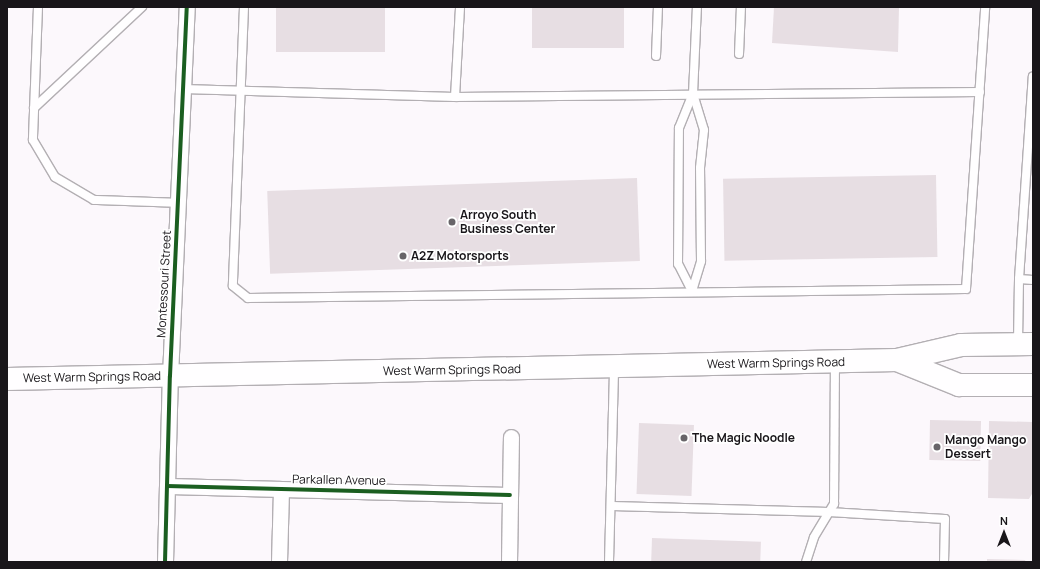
<!DOCTYPE html>
<style>
body{margin:0}
#map{position:relative;width:1040px;height:569px;overflow:hidden;background:#fcf8fc;font-family:Manrope,sans-serif}
div>[style]{position:absolute}
.building>*{inset:0;background:#e7dee3;transform-origin:0 0}
.roads{filter:drop-shadow(1px 0 #b3afb3) drop-shadow(-1px 0 #b3afb3) drop-shadow(0 1px #b3afb3) drop-shadow(0 -1px #b3afb3)}
.lane>*{height:8px;margin:-4px;padding:0 4px;transform-origin:4px;border-radius:4px;background:#fffeff}
.street>*{height:15px;margin:-7.5px;padding:0 7.5px;transform-origin:7.5px;border-radius:7.5px;background:#fffeff}
.secondary>*{height:22px;margin:-11px;padding:0 11px;transform-origin:11px;border-radius:11px;background:#fffeff}
.cycleway>*{height:4px;margin:-2px;padding:0 2px;transform-origin:2px;border-radius:2px;background:#1b5e20}
.dots>*{width:11px;height:11px;translate:-50% -50%;box-sizing:border-box;border:2px solid #fff;border-radius:50%}
span{translate:-50% -50%;white-space:nowrap;text-align:center;line-height:1.15;-webkit-text-stroke:3.5px #fff;paint-order:stroke}
.poi-label{font-size:12px;color:#19161a;font-weight:700}
.left{translate:0 -50%;text-align:left}
.street-label{font-size:12px;color:#19161a}
.frame{position:absolute;inset:0;border:8px solid #19161a;pointer-events:none}
.north{position:absolute;left:984px;top:513px;width:40px;height:40px;-webkit-text-stroke:3px #fff;paint-order:stroke;rotate:0deg;font-size:11px;font-weight:700;line-height:16px;text-align:center;color:#19161a}
.north::after{content:'';display:block;margin:auto;width:14px;height:18px;background:#19161a;clip-path:polygon(50% 0,100% 100%,50% 72%,0 100%)}
</style>
<div id="map">
<div class="building">
<i style="left:276px;top:7px;width:109px;height:45px"></i>
<i style="left:532px;top:7px;width:92px;height:41px"></i>
<i style="clip-path:polygon(774px 7px,899px 7px,898px 52px,772px 43px)"></i>
<i style="left:936px;top:175px;width:82px;height:213px;rotate:89deg"></i>
<i style="left:637px;top:178px;width:83px;height:370px;rotate:88deg"></i>
<i style="left:930px;top:420px;width:51px;height:40px;rotate:1deg"></i>
<i style="clip-path:polygon(989px 421px,1033px 422px,1033px 492px,1029px 499px,988px 498px)"></i>
<i style="left:639px;top:423px;width:55px;height:71px;rotate:2deg"></i>
<i style="left:652px;top:538px;width:109px;height:24px;rotate:2deg"></i>
<i style="clip-path:polygon(987px 559px,1025px 560px,1026px 562px,987px 562px)"></i>
</div>
<div class="roads">
<div class="lane">
<i style="left:38px;top:7px;width:133px;rotate:92.2deg"></i>
<i style="left:33px;top:140px;width:43px;rotate:59.3deg"></i>
<i style="left:55px;top:177px;width:45px;rotate:30.5deg"></i>
<i style="left:94px;top:200px;width:84px;rotate:2deg"></i>
<i style="left:244px;top:7px;width:279px;rotate:92.3deg"></i>
<i style="left:233px;top:286px;width:19px;rotate:39deg"></i>
<i style="left:248px;top:298px;width:718px;rotate:-0.72deg"></i>
<i style="left:966px;top:289px;width:283px;rotate:-86.1deg"></i>
<i style="left:739px;top:54px;width:47px;rotate:-87.6deg"></i>
<i style="left:656px;top:56px;width:49px;rotate:-87.7deg"></i>
<i style="left:183px;top:89px;width:272px;rotate:1.7deg"></i>
<i style="left:455px;top:97px;width:525px;rotate:-0.55deg"></i>
<i style="left:455px;top:97px;width:90px;rotate:-86.8deg"></i>
<i style="left:34px;top:108px;width:148px;rotate:-43.1deg"></i>
<i style="left:1019px;top:279px;width:14px;rotate:4deg"></i>
<i style="left:692px;top:291px;width:30px;rotate:-117deg"></i>
<i style="left:678px;top:264px;width:136px;rotate:-89.6deg"></i>
<i style="left:679px;top:128px;width:37px;rotate:-68deg"></i>
<i style="left:693px;top:94px;width:87px;rotate:-87.4deg"></i>
<i style="left:692px;top:291px;width:31px;rotate:-73deg"></i>
<i style="left:701px;top:261px;width:93px;rotate:-90.6deg"></i>
<i style="left:700px;top:168px;width:38px;rotate:-84deg"></i>
<i style="left:704px;top:130px;width:38px;rotate:-107deg"></i>
<i style="left:1018px;top:343px;width:64px;rotate:-89.1deg"></i>
<i style="left:1019px;top:279px;width:203px;rotate:-86.1deg"></i>
<i style="left:612px;top:506px;width:217px;rotate:1.6deg"></i>
<i style="left:829px;top:512px;width:116px;rotate:3.5deg"></i>
<i style="left:945px;top:519px;width:43px;rotate:91.3deg"></i>
<i style="left:609px;top:562px;width:195px;rotate:-88.5deg"></i>
<i style="left:806px;top:562px;width:26px;rotate:-72deg"></i>
<i style="left:814px;top:537px;width:39px;rotate:-59deg"></i>
<i style="left:834px;top:504px;width:142px;rotate:-89.6deg"></i>
</div>
<div class="street">
<i style="left:167px;top:486px;width:343px;rotate:1.5deg"></i>
<i style="left:165px;top:562px;width:186px;rotate:-88.5deg"></i>
<i style="left:170px;top:376px;width:369px;rotate:-87.4deg"></i>
<i style="left:279px;top:562px;width:73px;rotate:-88.4deg"></i>
<i style="left:509px;top:562px;width:125px;rotate:-89.1deg"></i>
</div>
<div class="secondary">
<i style="left:897px;top:360px;width:67px;rotate:22deg"></i>
<i style="left:959px;top:385px;width:74px"></i>
<i style="left:7px;top:379px;width:890px;rotate:-1.22deg"></i>
<i style="left:897px;top:360px;width:66px;rotate:-13.2deg"></i>
<i style="left:961px;top:345px;width:72px;rotate:-0.8deg"></i>
</div>
</div>
<div class="cycleway">
<i style="left:167px;top:486px;width:343px;rotate:1.5deg"></i>
<i style="left:165px;top:562px;width:186px;rotate:-88.5deg"></i>
<i style="left:170px;top:376px;width:369px;rotate:-87.4deg"></i>
</div>
<div class="dots">
<i style="left:452px;top:222px;background:#686569"></i>
<i style="left:403px;top:256px;background:#686569"></i>
<i style="left:684px;top:438px;background:#686569"></i>
<i style="left:937px;top:447px;background:#686569"></i>
</div>
<div class="poi-label">
<span class="left" style="left:460px;top:222px">Arroyo South<br>Business Center</span>
<span class="left" style="left:411px;top:256px">A2Z Motorsports</span>
<span class="left" style="left:692px;top:438px">The Magic Noodle</span>
<span class="left" style="left:945px;top:447px">Mango Mango<br>Dessert</span>
</div>
<div class="street-label">
<span style="left:164px;top:284px;rotate:-87deg">Montessouri Street</span>
<span style="left:776px;top:363px;rotate:-1deg">West Warm Springs Road</span>
<span style="left:452px;top:370px;rotate:-1deg">West Warm Springs Road</span>
<span style="left:92px;top:377px;rotate:-1deg">West Warm Springs Road</span>
<span style="left:339px;top:480px;rotate:1deg">Parkallen Avenue</span>
</div>
<div class="frame"></div>
<div class="north">N</div>
</div>
